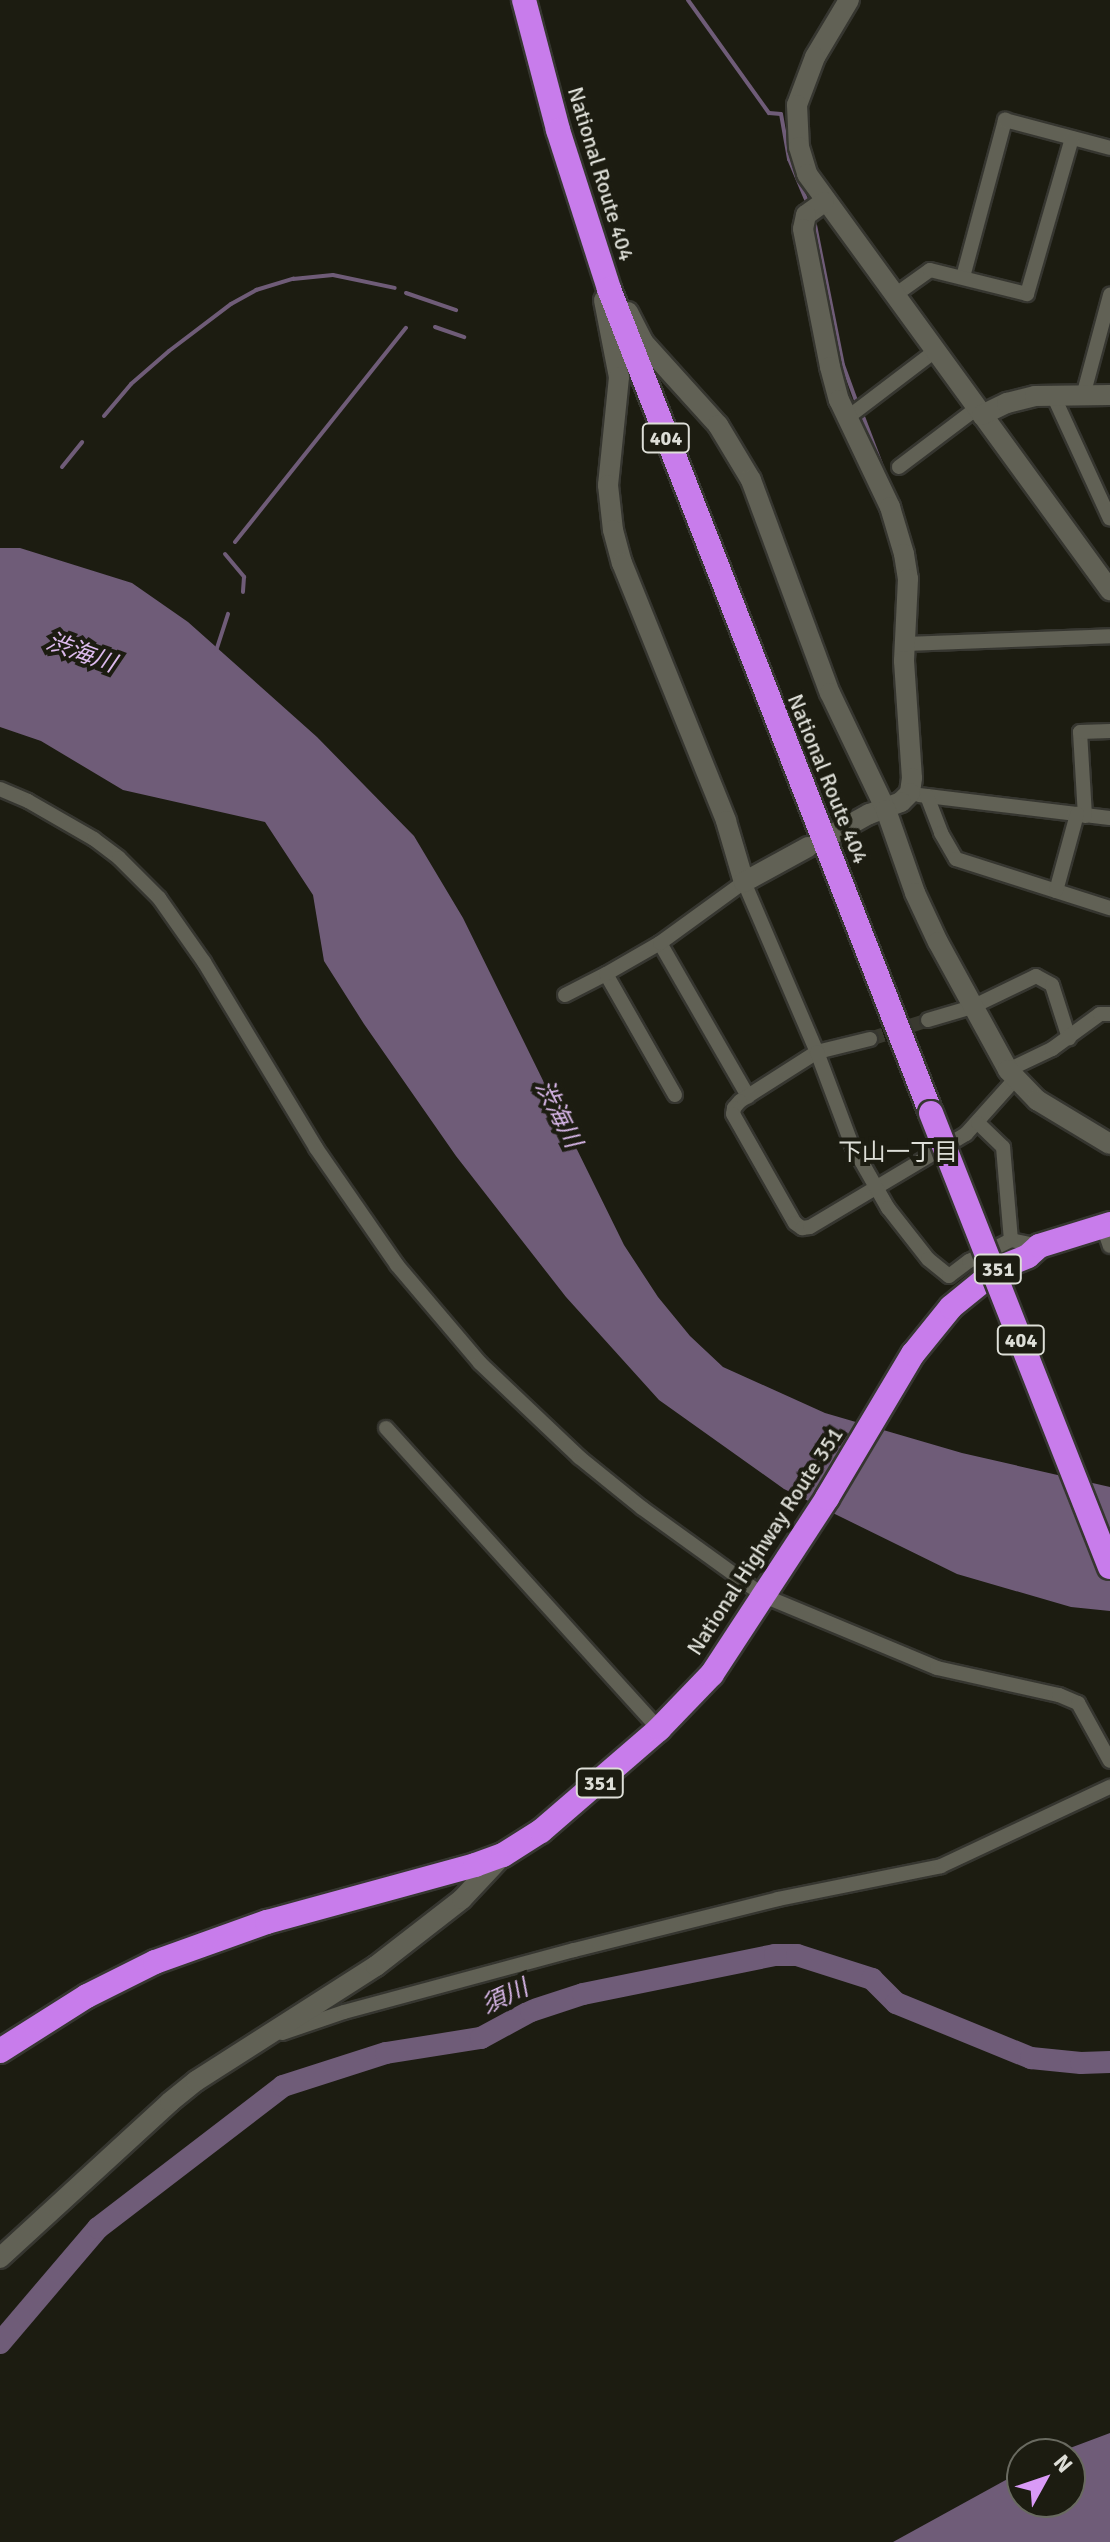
<!DOCTYPE html>
<meta charset="utf-8">
<style>
body{margin:0}
#map{position:relative;width:1110px;height:2542px;overflow:hidden;background:#1c1c11;font-family:Signika,"Noto Sans JP",sans-serif}
div>[style]{position:absolute}
.water>*{inset:0;background:#6f5c78}
.stream>*{height:4px;margin:-2px;padding:0 2px;transform-origin:2px;border-radius:2px;background:#6f5c78}
.river>*{height:22px;margin:-11px;padding:0 11px;transform-origin:11px;border-radius:11px;background:#6f5c78}
.street-tunnel>*{height:14px;margin-top:-7px;transform-origin:0;background:repeating-linear-gradient(90deg,#39392f 0 14px,transparent 0 21px)}
.roads{filter:drop-shadow(2px 0 #363630) drop-shadow(-2px 0 #363630) drop-shadow(0 2px #363630) drop-shadow(0 -2px #363630)}
.street>*{height:14px;margin:-7px;padding:0 7px;transform-origin:7px;border-radius:7px;background:#616155}
.secondary>*{height:20px;margin:-10px;padding:0 10px;transform-origin:10px;border-radius:10px;background:#616155}
.highway>*{height:24px;margin:-12px;padding:0 12px;transform-origin:12px;border-radius:12px;background:#c87ceb}
.bridges{filter:drop-shadow(2px 0 #363630) drop-shadow(-2px 0 #363630) drop-shadow(0 2px #363630) drop-shadow(0 -2px #363630)}
.highway-bridge>*{height:24px;margin:-12px;padding:0 12px;transform-origin:12px;border-radius:12px;background:#c87ceb}
span{translate:-50% -50%;white-space:nowrap;text-align:center;line-height:1.15;-webkit-text-stroke:8px #1c1c11;paint-order:stroke}
.shield-label span{padding:2px 6px;background:#1c1c11;border:2px solid;border-radius:6px;-webkit-text-stroke-width:0}
.shield-label{font-size:20px;color:#ddded7;font-weight:700}
.street-label{font-size:22px;color:#ddded7}
.water-label{font-size:24px;color:#dcbaed;font-style:italic}
.neighbourhood-label{font-size:24px;color:#ddded7}
.north{position:absolute;left:1006px;top:2438px;width:80px;height:80px;box-sizing:border-box;background:#1c1c11;border:2px solid #696a60;border-radius:50%;rotate:50deg;font-size:22px;font-weight:700;line-height:32px;text-align:center;color:#ddded7}
.north::after{content:'';display:block;margin:auto;width:28px;height:36px;background:#d99af7;clip-path:polygon(50% 0,100% 100%,50% 72%,0 100%)}
</style>
<div id="map">
<div class="water">
<i style="clip-path:polygon(0 548px,20px 548px,132px 583px,188px 622px,317px 737px,414px 836px,463px 918px,624px 1245px,658px 1297px,690px 1336px,723px 1367px,825px 1413px,962px 1453px,1110px 1487px,1110px 1611px,1071px 1607px,957px 1574px,784px 1489px,659px 1400px,566px 1297px,456px 1156px,364px 1024px,324px 961px,313px 895px,265px 822px,123px 790px,41px 741px,0 727px)"></i>
<i style="clip-path:polygon(1110px 2433px,1110px 2542px,893px 2542px,1022px 2471px,1022px 2502px,1070px 2502px,1070px 2454px,1054px 2454px)"></i>
</div>
<div class="stream">
<i style="left:688px;top:0;width:139px;rotate:54.4deg"></i>
<i style="left:769px;top:113px;width:12px;rotate:5deg"></i>
<i style="left:781px;top:114px;width:46px;rotate:79.9deg"></i>
<i style="left:789px;top:159px;width:49px;rotate:67.1deg"></i>
<i style="left:814px;top:220px;width:148px;rotate:78.7deg"></i>
<i style="left:843px;top:365px;width:44px;rotate:69.9deg"></i>
<i style="left:406px;top:293px;width:53px;rotate:18.8deg"></i>
<i style="left:435px;top:327px;width:31px;rotate:19deg"></i>
<i style="left:862px;top:414px;width:59px;rotate:69.1deg"></i>
<i style="left:104px;top:416px;width:42px;rotate:-49.8deg"></i>
<i style="left:131px;top:384px;width:50px;rotate:-41deg"></i>
<i style="left:169px;top:351px;width:78px;rotate:-37.2deg"></i>
<i style="left:231px;top:304px;width:29px;rotate:-29deg"></i>
<i style="left:256px;top:290px;width:39px;rotate:-17deg"></i>
<i style="left:293px;top:279px;width:40px;rotate:-5.7deg"></i>
<i style="left:333px;top:275px;width:63px;rotate:11.8deg"></i>
<i style="left:62px;top:467px;width:32px;rotate:-51deg"></i>
<i style="left:235px;top:542px;width:274px;rotate:-51.4deg"></i>
<i style="left:225px;top:554px;width:30px;rotate:50deg"></i>
<i style="left:244px;top:577px;width:15px;rotate:94deg"></i>
<i style="left:216px;top:651px;width:39px;rotate:-72deg"></i>
</div>
<div class="river">
<i style="left:0;top:2343px;width:151px;rotate:-49.6deg"></i>
<i style="left:98px;top:2228px;width:233px;rotate:-37.5deg"></i>
<i style="left:283px;top:2086px;width:108px;rotate:-17.8deg"></i>
<i style="left:386px;top:2053px;width:96px;rotate:-9deg"></i>
<i style="left:481px;top:2038px;width:57px;rotate:-28.4deg"></i>
<i style="left:531px;top:2011px;width:55px;rotate:-18.1deg"></i>
<i style="left:583px;top:1994px;width:196px;rotate:-11.5deg"></i>
<i style="left:775px;top:1955px;width:22px"></i>
<i style="left:797px;top:1955px;width:79px;rotate:17.7deg"></i>
<i style="left:872px;top:1979px;width:34px;rotate:45deg"></i>
<i style="left:896px;top:2003px;width:146px;rotate:22.2deg"></i>
<i style="left:1031px;top:2058px;width:50px;rotate:5.7deg"></i>
<i style="left:1081px;top:2063px;width:29px;rotate:-2deg"></i>
</div>
<div class="street-tunnel">
<i style="left:870px;top:1039px;width:61px;rotate:-18.1deg"></i>
</div>
<div class="roads">
<div class="street">
<i style="left:963px;top:277px;width:163px;rotate:-75deg"></i>
<i style="left:1005px;top:120px;width:109px;rotate:14.9deg"></i>
<i style="left:895px;top:295px;width:43px;rotate:-35.5deg"></i>
<i style="left:930px;top:270px;width:100px;rotate:13.9deg"></i>
<i style="left:1027px;top:294px;width:162px;rotate:-73.9deg"></i>
<i style="left:1053px;top:395px;width:136px;rotate:65.3deg"></i>
<i style="left:1083px;top:396px;width:105px;rotate:-75deg"></i>
<i style="left:847px;top:418px;width:111px;rotate:-37.3deg"></i>
<i style="left:899px;top:467px;width:98px;rotate:-37.1deg"></i>
<i style="left:906px;top:644px;width:204px;rotate:-2.2deg"></i>
<i style="left:0;top:789px;width:30px;rotate:23deg"></i>
<i style="left:28px;top:801px;width:76px;rotate:29.9deg"></i>
<i style="left:94px;top:839px;width:31px;rotate:37deg"></i>
<i style="left:119px;top:858px;width:57px;rotate:45deg"></i>
<i style="left:159px;top:898px;width:78px;rotate:54.9deg"></i>
<i style="left:204px;top:962px;width:217px;rotate:58.9deg"></i>
<i style="left:316px;top:1148px;width:142px;rotate:55.3deg"></i>
<i style="left:397px;top:1265px;width:128px;rotate:49.7deg"></i>
<i style="left:480px;top:1363px;width:137px;rotate:43.5deg"></i>
<i style="left:579px;top:1457px;width:81px;rotate:39deg"></i>
<i style="left:642px;top:1508px;width:150px;rotate:35.8deg"></i>
<i style="left:764px;top:1596px;width:187px;rotate:22.6deg"></i>
<i style="left:937px;top:1668px;width:125px;rotate:12.5deg"></i>
<i style="left:1059px;top:1695px;width:21px;rotate:23deg"></i>
<i style="left:1078px;top:1703px;width:66px;rotate:61.1deg"></i>
<i style="left:919px;top:795px;width:192px;rotate:6.9deg"></i>
<i style="left:927px;top:796px;width:40px;rotate:69deg"></i>
<i style="left:941px;top:833px;width:30px;rotate:60deg"></i>
<i style="left:956px;top:859px;width:162px;rotate:17.7deg"></i>
<i style="left:1085px;top:816px;width:84px;rotate:-93.4deg"></i>
<i style="left:1080px;top:732px;width:30px;rotate:-2deg"></i>
<i style="left:1056px;top:891px;width:80px;rotate:-74.7deg"></i>
<i style="left:660px;top:943px;width:177px;rotate:60.1deg"></i>
<i style="left:565px;top:995px;width:46px;rotate:-27.1deg"></i>
<i style="left:928px;top:1020px;width:46px;rotate:-16.5deg"></i>
<i style="left:972px;top:1007px;width:71px;rotate:-25.8deg"></i>
<i style="left:1036px;top:976px;width:18px;rotate:29deg"></i>
<i style="left:1052px;top:985px;width:56px;rotate:72.2deg"></i>
<i style="left:870px;top:1039px;width:55px;rotate:166.2deg"></i>
<i style="left:817px;top:1052px;width:91px;rotate:147.5deg"></i>
<i style="left:740px;top:1101px;width:9px;rotate:131deg"></i>
<i style="left:734px;top:1108px;width:6px;rotate:99deg"></i>
<i style="left:733px;top:1114px;width:125px;rotate:60.4deg"></i>
<i style="left:795px;top:1223px;width:9px;rotate:36deg"></i>
<i style="left:802px;top:1228px;width:8px;rotate:-7deg"></i>
<i style="left:810px;top:1227px;width:182px;rotate:-30.8deg"></i>
<i style="left:966px;top:1134px;width:75px;rotate:-48.2deg"></i>
<i style="left:1008px;top:1070px;width:49px;rotate:-25.5deg"></i>
<i style="left:1052px;top:1049px;width:59px;rotate:-36.1deg"></i>
<i style="left:1100px;top:1014px;width:10px"></i>
<i style="left:675px;top:1095px;width:139px;rotate:-119.7deg"></i>
<i style="left:606px;top:974px;width:62px;rotate:-29.9deg"></i>
<i style="left:660px;top:943px;width:104px;rotate:-36deg"></i>
<i style="left:744px;top:882px;width:185px;rotate:66.8deg"></i>
<i style="left:817px;top:1052px;width:99px;rotate:69.4deg"></i>
<i style="left:852px;top:1145px;width:73px;rotate:60.3deg"></i>
<i style="left:888px;top:1208px;width:65px;rotate:51.9deg"></i>
<i style="left:928px;top:1259px;width:27px;rotate:39deg"></i>
<i style="left:949px;top:1276px;width:25px;rotate:-37deg"></i>
<i style="left:969px;top:1261px;width:47px;rotate:-26.6deg"></i>
<i style="left:1011px;top:1240px;width:29px;rotate:12deg"></i>
<i style="left:978px;top:1123px;width:35px;rotate:44deg"></i>
<i style="left:1003px;top:1147px;width:93px;rotate:85.1deg"></i>
<i style="left:1103px;top:1226px;width:21px;rotate:71deg"></i>
<i style="left:386px;top:1428px;width:406px;rotate:47.8deg"></i>
<i style="left:282px;top:2033px;width:65px;rotate:-18.7deg"></i>
<i style="left:344px;top:2012px;width:238px;rotate:-15.1deg"></i>
<i style="left:574px;top:1950px;width:210px;rotate:-14deg"></i>
<i style="left:778px;top:1899px;width:166px;rotate:-11.4deg"></i>
<i style="left:941px;top:1866px;width:187px;rotate:-25.1deg"></i>
</div>
<div class="secondary">
<i style="left:849px;top:0;width:66px;rotate:120.8deg"></i>
<i style="left:815px;top:57px;width:51px;rotate:110.6deg"></i>
<i style="left:797px;top:105px;width:42px;rotate:87.3deg"></i>
<i style="left:799px;top:147px;width:28px;rotate:73deg"></i>
<i style="left:807px;top:174px;width:515px;rotate:53.93deg"></i>
<i style="left:824px;top:202px;width:22px;rotate:144deg"></i>
<i style="left:806px;top:215px;width:14px;rotate:102deg"></i>
<i style="left:803px;top:229px;width:141px;rotate:78.9deg"></i>
<i style="left:830px;top:367px;width:34px;rotate:75deg"></i>
<i style="left:839px;top:400px;width:119px;rotate:64.5deg"></i>
<i style="left:890px;top:507px;width:49px;rotate:73.4deg"></i>
<i style="left:904px;top:554px;width:25px;rotate:81deg"></i>
<i style="left:908px;top:579px;width:82px;rotate:92.8deg"></i>
<i style="left:904px;top:661px;width:117px;rotate:86.1deg"></i>
<i style="left:912px;top:778px;width:15px;rotate:98deg"></i>
<i style="left:910px;top:793px;width:13px;rotate:135deg"></i>
<i style="left:901px;top:802px;width:34px;rotate:159deg"></i>
<i style="left:869px;top:814px;width:39px;rotate:151deg"></i>
<i style="left:604px;top:300px;width:78px;rotate:79deg"></i>
<i style="left:619px;top:377px;width:109px;rotate:95.8deg"></i>
<i style="left:608px;top:485px;width:45px;rotate:83.7deg"></i>
<i style="left:613px;top:530px;width:34px;rotate:75deg"></i>
<i style="left:622px;top:563px;width:278px;rotate:68deg"></i>
<i style="left:726px;top:821px;width:64px;rotate:73.6deg"></i>
<i style="left:744px;top:882px;width:73px;rotate:-28.7deg"></i>
<i style="left:628px;top:312px;width:34px;rotate:63deg"></i>
<i style="left:643px;top:342px;width:112px;rotate:47.9deg"></i>
<i style="left:718px;top:425px;width:64px;rotate:59deg"></i>
<i style="left:751px;top:480px;width:227px;rotate:69.7deg"></i>
<i style="left:830px;top:693px;width:130px;rotate:64.4deg"></i>
<i style="left:886px;top:810px;width:88px;rotate:70.7deg"></i>
<i style="left:915px;top:893px;width:54px;rotate:64.9deg"></i>
<i style="left:938px;top:942px;width:146px;rotate:61.3deg"></i>
<i style="left:1008px;top:1070px;width:42px;rotate:46deg"></i>
<i style="left:1037px;top:1100px;width:85px;rotate:31.1deg"></i>
<i style="left:982px;top:415px;width:28px;rotate:-26deg"></i>
<i style="left:1007px;top:403px;width:29px;rotate:-14deg"></i>
<i style="left:1035px;top:396px;width:75px;rotate:-0.8deg"></i>
<i style="left:0;top:2258px;width:231px;rotate:-42.5deg"></i>
<i style="left:170px;top:2102px;width:33px;rotate:-39deg"></i>
<i style="left:196px;top:2081px;width:214px;rotate:-32.6deg"></i>
<i style="left:376px;top:1966px;width:109px;rotate:-37.9deg"></i>
<i style="left:462px;top:1899px;width:60px;rotate:-47deg"></i>
</div>
<div class="highway">
<i style="left:524px;top:0;width:134px;rotate:75.3deg"></i>
<i style="left:558px;top:130px;width:167px;rotate:72.2deg"></i>
<i style="left:609px;top:289px;width:885px;rotate:68.66deg"></i>
<i style="left:0;top:2051px;width:103px;rotate:-32.3deg"></i>
<i style="left:87px;top:1996px;width:76px;rotate:-26.6deg"></i>
<i style="left:155px;top:1962px;width:119px;rotate:-19.7deg"></i>
<i style="left:267px;top:1922px;width:216px;rotate:-15.3deg"></i>
<i style="left:475px;top:1865px;width:30px;rotate:-20deg"></i>
<i style="left:503px;top:1855px;width:45px;rotate:-32.3deg"></i>
<i style="left:541px;top:1831px;width:156px;rotate:-40.8deg"></i>
<i style="left:659px;top:1729px;width:76px;rotate:-46.1deg"></i>
<i style="left:712px;top:1674px;width:210px;rotate:-56.8deg"></i>
<i style="left:827px;top:1498px;width:168px;rotate:-59.2deg"></i>
<i style="left:913px;top:1354px;width:60px;rotate:-51deg"></i>
<i style="left:951px;top:1307px;width:62px;rotate:-39.1deg"></i>
<i style="left:999px;top:1268px;width:31px;rotate:-22deg"></i>
<i style="left:1028px;top:1256px;width:15px;rotate:-42deg"></i>
<i style="left:1039px;top:1246px;width:74px;rotate:-17.2deg"></i>
</div>
</div>
<div class="bridges">
<div class="highway-bridge">
<i style="left:931px;top:1113px;width:488px;rotate:68.5deg"></i>
</div>
</div>
<div class="shield-label">
<span style="left:666px;top:438px">404</span>
<span style="left:998px;top:1269px">351</span>
<span style="left:1021px;top:1340px">404</span>
<span style="left:600px;top:1783px">351</span>
</div>
<div class="street-label">
<span style="left:601px;top:174px;rotate:73deg">National Route 404</span>
<span style="left:828px;top:779px;rotate:68deg">National Route 404</span>
<span style="left:765px;top:1541px;rotate:-57deg">National Highway Route 351</span>
</div>
<div class="water-label">
<span style="left:81px;top:653px;rotate:20deg">渋海川</span>
<span style="left:558px;top:1114px;rotate:63deg">渋海川</span>
<span style="left:505px;top:1997px;rotate:-25deg">須川</span>
</div>
<div class="neighbourhood-label">
<span style="left:898px;top:1153px">下山一丁目</span>
</div>
<div class="north">N</div>
</div>
